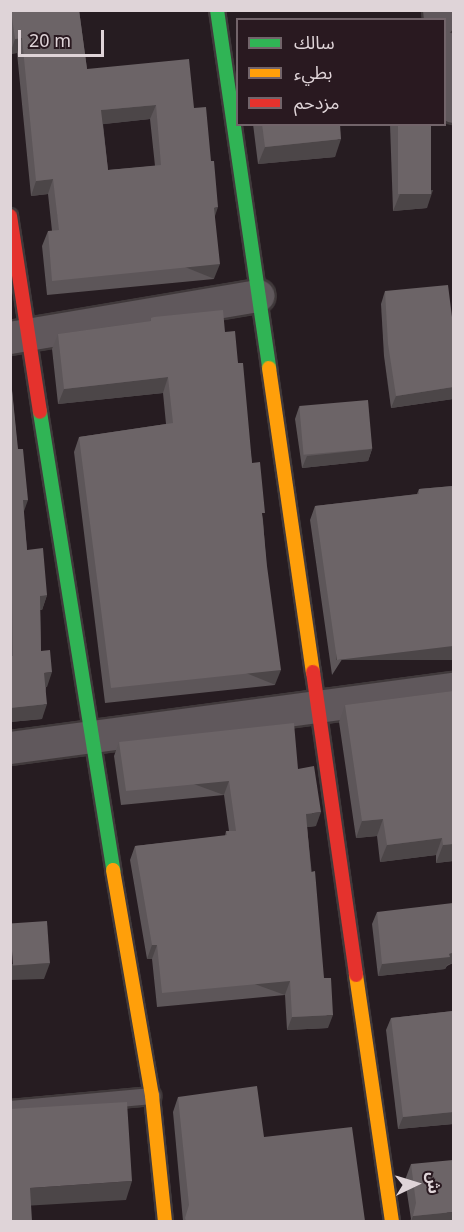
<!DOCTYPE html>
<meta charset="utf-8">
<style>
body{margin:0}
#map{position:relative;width:464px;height:1232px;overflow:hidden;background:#261c21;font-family:"Noto Sans","Noto Sans Arabic",sans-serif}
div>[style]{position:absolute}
.roads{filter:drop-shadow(2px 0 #40393b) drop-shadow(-2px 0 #40393b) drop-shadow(0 2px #40393b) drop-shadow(0 -2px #40393b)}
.lane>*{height:16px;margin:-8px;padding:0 8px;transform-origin:8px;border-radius:8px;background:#60585c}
.street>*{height:32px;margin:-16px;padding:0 16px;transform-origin:16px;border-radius:16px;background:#60585c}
.fast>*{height:14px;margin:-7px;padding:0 7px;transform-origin:7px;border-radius:7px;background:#30b455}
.slow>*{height:14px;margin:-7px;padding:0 7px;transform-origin:7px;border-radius:7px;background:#ff9f0a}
.jam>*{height:14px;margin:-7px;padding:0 7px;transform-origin:7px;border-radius:7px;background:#e5322d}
.wall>*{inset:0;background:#5d5659}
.shaded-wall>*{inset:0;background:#4c4648;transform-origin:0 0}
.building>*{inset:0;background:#6c6467;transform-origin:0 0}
span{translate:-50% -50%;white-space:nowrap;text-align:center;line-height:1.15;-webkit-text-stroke:6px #291920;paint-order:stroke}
.frame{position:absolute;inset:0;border:12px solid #dfd4d8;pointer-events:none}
.legend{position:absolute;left:236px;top:18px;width:210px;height:108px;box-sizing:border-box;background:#291920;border:2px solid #72646a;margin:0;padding:8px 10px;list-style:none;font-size:18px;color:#dfd4d8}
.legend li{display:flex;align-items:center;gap:12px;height:30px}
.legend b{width:30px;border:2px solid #72646a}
.north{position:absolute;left:386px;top:1154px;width:60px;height:60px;-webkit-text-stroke:4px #291920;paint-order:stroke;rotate:86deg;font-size:16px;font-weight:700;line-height:24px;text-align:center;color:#dfd4d8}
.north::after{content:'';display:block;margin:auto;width:21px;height:27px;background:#dfd4d8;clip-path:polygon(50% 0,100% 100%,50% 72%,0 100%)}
.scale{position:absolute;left:18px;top:30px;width:86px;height:27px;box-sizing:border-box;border:3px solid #dfd4d8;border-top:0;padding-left:8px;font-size:18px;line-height:21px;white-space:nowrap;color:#dfd4d8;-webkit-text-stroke:4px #291920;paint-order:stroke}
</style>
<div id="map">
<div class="roads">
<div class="lane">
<i style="left:10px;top:1109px;width:143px;rotate:-5.2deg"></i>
</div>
<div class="street">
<i style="left:439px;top:10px;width:10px;rotate:84deg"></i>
<i style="left:444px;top:47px;width:61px;rotate:80.5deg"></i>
<i style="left:10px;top:338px;width:252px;rotate:-9.6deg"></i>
<i style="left:10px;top:748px;width:448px;rotate:-7.6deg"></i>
</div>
<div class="fast">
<i style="left:217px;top:10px;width:362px;rotate:81.7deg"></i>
<i style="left:40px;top:412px;width:464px;rotate:80.9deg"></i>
</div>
<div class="slow">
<i style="left:269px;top:368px;width:307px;rotate:81.8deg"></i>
<i style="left:113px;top:870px;width:229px;rotate:80.2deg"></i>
<i style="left:152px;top:1096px;width:127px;rotate:84.1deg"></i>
<i style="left:356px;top:975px;width:250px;rotate:81.7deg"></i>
</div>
<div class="jam">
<i style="left:10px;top:216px;width:198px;rotate:81.3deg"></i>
<i style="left:313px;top:672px;width:306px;rotate:81.9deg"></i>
</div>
</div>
<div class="wall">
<i style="clip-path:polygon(evenodd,10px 10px,79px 10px,87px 69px,194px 108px,215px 217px,214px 279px,47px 295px,42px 246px,48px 231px,52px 231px,48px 194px,31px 196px,17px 53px,10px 54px,10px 10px,150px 119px,155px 166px,108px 170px,103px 124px,150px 119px)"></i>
<i style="clip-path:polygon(253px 124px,340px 124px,335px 157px,258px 164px)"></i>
<i style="clip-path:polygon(390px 124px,431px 124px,427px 208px,393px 211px)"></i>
<i style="clip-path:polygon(385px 291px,453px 325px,453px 399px,391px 408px,384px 356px,381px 304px)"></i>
<i style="clip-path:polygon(151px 318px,225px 332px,238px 363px,252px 463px,263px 520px,275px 685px,105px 703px,74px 452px,79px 437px,166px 424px,163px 393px,58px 404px,52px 349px,58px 334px,150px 321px)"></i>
<i style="clip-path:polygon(10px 370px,27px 550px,47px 595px,42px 610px,40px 610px,41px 651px,47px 687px,46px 687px,42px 719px,10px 722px)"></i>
<i style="clip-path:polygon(299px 407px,372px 449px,368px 461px,302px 468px,295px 419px)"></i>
<i style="clip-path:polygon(453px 486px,332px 675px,310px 520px,315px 506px,417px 494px,419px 489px)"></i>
<i style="clip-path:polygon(453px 691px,453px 861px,436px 863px,436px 855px,380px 862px,377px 836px,356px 838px,339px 722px,345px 705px)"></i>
<i style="clip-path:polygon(119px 742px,298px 769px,316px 826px,307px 827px,328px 1028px,287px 1030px,285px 995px,157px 1007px,152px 959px,147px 959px,130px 860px,135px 846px,225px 836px,226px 831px,229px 831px,224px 795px,121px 805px,114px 756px)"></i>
<i style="clip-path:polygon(377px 912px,453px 963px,447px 966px,445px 969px,378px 976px,372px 924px)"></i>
<i style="clip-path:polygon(453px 1011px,453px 1124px,398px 1129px,386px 1030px,391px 1018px)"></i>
<i style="clip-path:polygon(178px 1097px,264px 1137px,365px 1221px,183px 1221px,173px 1112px)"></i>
<i style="clip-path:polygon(411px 1164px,453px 1221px,410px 1221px,411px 1219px,405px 1180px)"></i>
</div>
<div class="shaded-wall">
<i style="clip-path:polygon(22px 38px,17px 53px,10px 54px,15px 39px)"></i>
<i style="clip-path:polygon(156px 105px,150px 119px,96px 125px,101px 110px)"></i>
<i style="clip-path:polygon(341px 139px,335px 157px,258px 164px,265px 147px)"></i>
<i style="clip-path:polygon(53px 179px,48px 194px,31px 196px,36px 181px)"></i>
<i style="clip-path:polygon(433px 190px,427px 208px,393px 211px,400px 194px)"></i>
<i style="clip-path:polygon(218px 207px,213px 222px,214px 208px)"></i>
<i style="left:220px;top:264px;width:16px;height:169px;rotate:112deg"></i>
<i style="clip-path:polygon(168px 377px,163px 393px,58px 404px,64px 389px)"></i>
<i style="clip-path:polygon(453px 387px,453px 399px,391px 408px,396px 396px)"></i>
<i style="clip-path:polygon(372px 449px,368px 461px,302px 468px,307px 456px)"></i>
<i style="clip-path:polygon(23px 500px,28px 500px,23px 514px)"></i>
<i style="clip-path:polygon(47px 595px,42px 610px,34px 610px,40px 596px)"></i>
<i style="left:453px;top:646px;width:14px;height:117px;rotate:90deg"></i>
<i style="left:281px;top:670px;width:16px;height:171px;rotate:112deg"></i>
<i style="clip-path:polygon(52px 672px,47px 687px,39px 688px,44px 673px)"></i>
<i style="clip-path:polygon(47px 704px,42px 719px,10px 722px,10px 708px)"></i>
<i style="left:229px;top:781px;width:15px;height:103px;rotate:110deg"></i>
<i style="clip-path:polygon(321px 812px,316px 826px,301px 828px,306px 814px)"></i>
<i style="clip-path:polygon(383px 819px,377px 836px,356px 838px,362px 821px)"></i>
<i style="clip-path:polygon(442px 838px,436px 855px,380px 862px,387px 845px)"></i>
<i style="clip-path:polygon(453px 844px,453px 861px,436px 863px,443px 845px)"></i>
<i style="clip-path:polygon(152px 945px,157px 945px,152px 959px,147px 959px)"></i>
<i style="clip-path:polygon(453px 953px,453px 963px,447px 965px,445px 969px,378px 976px,382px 964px)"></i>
<i style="clip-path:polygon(50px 963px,44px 979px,10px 980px,10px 964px)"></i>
<i style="left:290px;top:981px;width:15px;height:129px;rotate:110deg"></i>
<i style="clip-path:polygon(333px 1015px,328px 1028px,287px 1030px,292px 1017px)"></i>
<i style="clip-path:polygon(453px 1112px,453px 1124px,398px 1129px,403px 1117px)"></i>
<i style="clip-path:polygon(132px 1181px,126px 1200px,23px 1206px,30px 1188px)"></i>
<i style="clip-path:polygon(453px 1212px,453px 1221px,411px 1221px,413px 1216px)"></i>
</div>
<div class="building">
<i style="clip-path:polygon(evenodd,11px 10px,79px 10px,87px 69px,189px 59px,194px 108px,206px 107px,211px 161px,214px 161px,218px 207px,214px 208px,220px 264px,52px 281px,48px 231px,59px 230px,53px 179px,36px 181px,22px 38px,15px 39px,11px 10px,156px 105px,161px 165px,108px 170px,101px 110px,156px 105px)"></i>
<i style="clip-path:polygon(262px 124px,340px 124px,341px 139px,265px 147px)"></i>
<i style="left:398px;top:124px;width:33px;height:70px"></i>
<i style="clip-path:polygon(448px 285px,453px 325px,453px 387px,396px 396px,388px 344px,385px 291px)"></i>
<i style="clip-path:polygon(223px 310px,225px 332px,235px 331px,238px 363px,243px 363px,252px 463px,260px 462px,265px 513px,262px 513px,267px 566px,281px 670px,111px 688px,79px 437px,173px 423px,168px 377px,64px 389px,58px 334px,151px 321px,151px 318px,154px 317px)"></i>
<i style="clip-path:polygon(10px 370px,18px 449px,23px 449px,28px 500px,23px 500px,27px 550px,43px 548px,47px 595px,40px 596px,41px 651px,50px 650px,52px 672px,44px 673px,47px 704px,10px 708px,10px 656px,13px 656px,12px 598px,10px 599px)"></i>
<i style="left:368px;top:400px;width:49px;height:69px;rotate:85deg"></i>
<i style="clip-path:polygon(453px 486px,453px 646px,337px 660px,315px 506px,419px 494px,419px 489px)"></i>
<i style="clip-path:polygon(453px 691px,453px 844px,443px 845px,442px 838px,387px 845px,383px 819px,362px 821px,345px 705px)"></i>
<i style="clip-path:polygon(294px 723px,298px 769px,314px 766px,321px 812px,306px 814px,311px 872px,315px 871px,324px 978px,331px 978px,333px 1015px,292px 1017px,290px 981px,162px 993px,157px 945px,152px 945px,135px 846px,227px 835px,226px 831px,236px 831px,229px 781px,126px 791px,119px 742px)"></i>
<i style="clip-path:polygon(453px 903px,453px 953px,449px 954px,450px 957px,382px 964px,377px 912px)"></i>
<i style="left:47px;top:921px;width:42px;height:37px;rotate:86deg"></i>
<i style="clip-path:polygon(453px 1011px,453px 1112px,403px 1117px,391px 1018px)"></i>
<i style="clip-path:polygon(257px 1086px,264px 1137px,352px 1127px,365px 1221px,186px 1221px,185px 1218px,189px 1205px,178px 1097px)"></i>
<i style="clip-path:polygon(127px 1102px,132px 1181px,30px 1188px,32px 1221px,10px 1221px,10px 1109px)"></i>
<i style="clip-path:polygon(453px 1160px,453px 1212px,413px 1216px,416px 1203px,411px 1164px)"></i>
</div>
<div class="frame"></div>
<ul class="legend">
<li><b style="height:8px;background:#30b455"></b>سالك</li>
<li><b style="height:8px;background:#ff9f0a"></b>بطيء</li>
<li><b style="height:8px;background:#e5322d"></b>مزدحم</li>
</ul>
<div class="north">ش</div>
<div class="scale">20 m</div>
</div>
